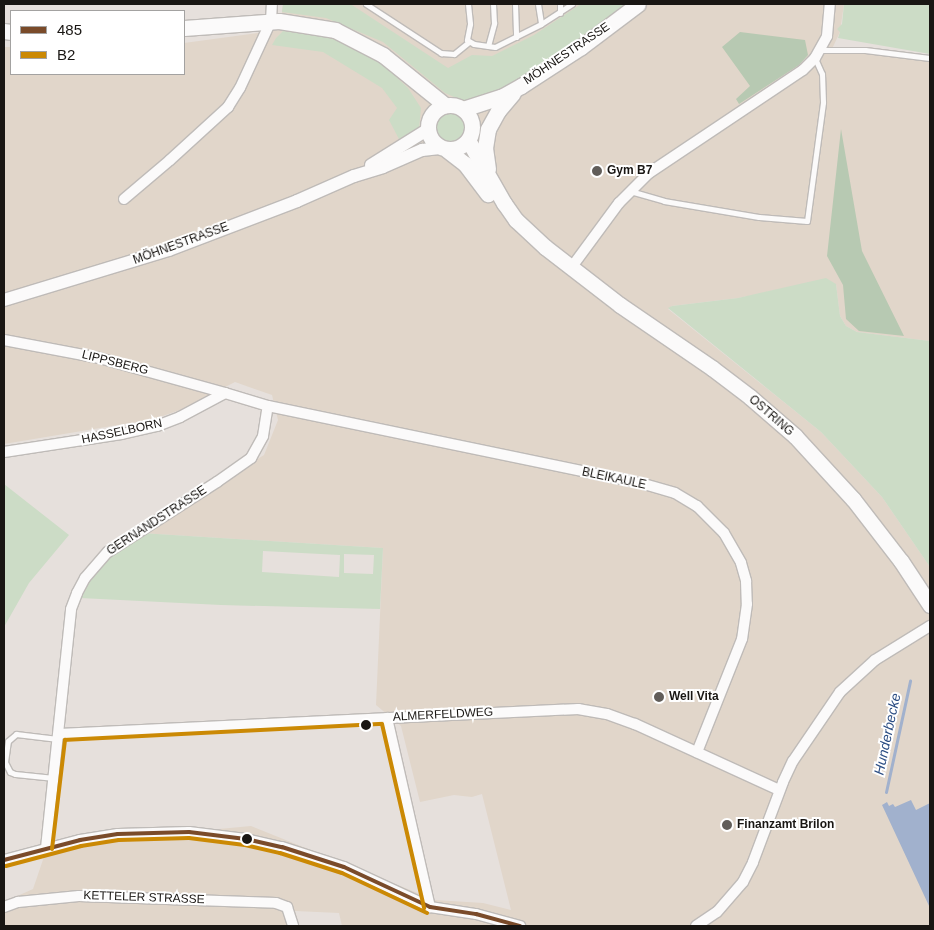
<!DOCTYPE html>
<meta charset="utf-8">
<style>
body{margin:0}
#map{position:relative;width:934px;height:930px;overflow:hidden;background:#e6e0dc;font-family:Helvetica,sans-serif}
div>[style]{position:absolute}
.commercial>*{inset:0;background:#e1d6ca}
.green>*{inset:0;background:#ccdcc6}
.round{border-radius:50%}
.forest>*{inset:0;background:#b7c9b2}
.water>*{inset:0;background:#a1b1cd}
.stream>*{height:3px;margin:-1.5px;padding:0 1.5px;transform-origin:1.5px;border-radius:1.5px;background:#a1b1cd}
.roads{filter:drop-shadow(1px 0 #bfbbb8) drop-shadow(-1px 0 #bfbbb8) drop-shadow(0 1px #bfbbb8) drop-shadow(0 -1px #bfbbb8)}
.service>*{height:5px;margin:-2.5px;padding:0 2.5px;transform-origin:2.5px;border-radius:2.5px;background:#fbfafa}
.minor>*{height:10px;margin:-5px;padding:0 5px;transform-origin:5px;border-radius:5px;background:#fbfafa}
.tertiary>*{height:12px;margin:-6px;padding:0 6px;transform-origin:6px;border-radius:6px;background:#fbfafa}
.primary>*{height:15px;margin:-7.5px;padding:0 7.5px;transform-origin:7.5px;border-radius:7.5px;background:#fbfafa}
.primary>.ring{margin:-7.5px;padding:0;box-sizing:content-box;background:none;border:15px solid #fbfafa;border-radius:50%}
.bus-1>*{height:4px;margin:-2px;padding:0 2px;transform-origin:2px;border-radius:2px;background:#7a4b2a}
.bus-2>*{height:4px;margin:-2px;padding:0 2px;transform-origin:2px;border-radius:2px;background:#cb8904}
.dots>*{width:14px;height:14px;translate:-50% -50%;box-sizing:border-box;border:2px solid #fff;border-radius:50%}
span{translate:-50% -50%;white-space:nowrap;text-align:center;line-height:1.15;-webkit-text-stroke:4px #fff;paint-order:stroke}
.street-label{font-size:12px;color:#191613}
.poi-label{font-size:12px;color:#191613;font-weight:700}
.left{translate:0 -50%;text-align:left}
.water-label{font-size:14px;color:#2c4e84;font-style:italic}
.frame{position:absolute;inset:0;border:5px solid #191613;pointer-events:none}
.legend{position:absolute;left:10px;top:10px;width:175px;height:65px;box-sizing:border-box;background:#fff;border:1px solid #a3a2a1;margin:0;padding:6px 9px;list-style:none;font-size:15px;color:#191613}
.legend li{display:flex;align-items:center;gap:10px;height:25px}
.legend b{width:25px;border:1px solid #a3a2a1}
</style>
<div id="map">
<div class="commercial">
<i style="clip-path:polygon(283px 4px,844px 4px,840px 32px,831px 51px,846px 49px,930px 60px,930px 341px,857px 332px,846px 326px,840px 316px,836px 284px,774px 291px,738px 298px,672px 306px,668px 309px,821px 432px,882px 497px,930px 567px,930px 926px,342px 926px,339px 913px,295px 911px,299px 926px,4px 926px,4px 902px,33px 889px,48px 845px,251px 826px,435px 900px,483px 903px,511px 910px,482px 794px,472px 797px,454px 795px,420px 802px,401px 726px,376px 705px,383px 548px,141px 533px,264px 455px,278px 420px,272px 395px,235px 382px,180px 410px,154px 419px,4px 444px,4px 47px,11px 47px,11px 74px,184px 74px,184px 43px,280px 30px)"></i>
</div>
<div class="green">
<i style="clip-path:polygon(283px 4px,352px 5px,448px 68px,472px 55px,492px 56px,534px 35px,581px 4px,625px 4px,583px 37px,508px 85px,482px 98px,463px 101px,445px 93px,383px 42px,326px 18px,282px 12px)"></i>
<i style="clip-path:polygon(844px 4px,930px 4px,930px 54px,838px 38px,840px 32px,837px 29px,842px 24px)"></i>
<i style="clip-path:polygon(283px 31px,326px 37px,349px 44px,377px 59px,408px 88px,421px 108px,419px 129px,400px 141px,389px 120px,397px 108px,382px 88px,323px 52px,272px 45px,276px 38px)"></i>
<i class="round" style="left:432px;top:110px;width:36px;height:36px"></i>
<i style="clip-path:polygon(826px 278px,836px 284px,840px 316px,846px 326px,857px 332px,930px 341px,930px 567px,882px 497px,821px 432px,668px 308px,672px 306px,738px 298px)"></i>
<i style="clip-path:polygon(4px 484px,69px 535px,29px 583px,4px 627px)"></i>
<i style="clip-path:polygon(evenodd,141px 533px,383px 548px,380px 609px,221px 605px,80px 598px,102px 561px,141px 533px,263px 551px,340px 555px,339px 577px,262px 572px,263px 551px,141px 533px,344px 554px,374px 555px,373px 574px,344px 573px,344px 554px)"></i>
</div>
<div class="forest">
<i style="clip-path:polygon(740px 32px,805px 40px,808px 55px,799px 65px,739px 104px,736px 99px,750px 86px,722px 47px)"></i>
<i style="clip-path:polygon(841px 129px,862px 251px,904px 336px,859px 331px,846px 319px,843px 285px,827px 256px)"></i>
</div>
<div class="water">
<i style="clip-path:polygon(911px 800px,916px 810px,930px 803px,930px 908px,882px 805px,887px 802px,889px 806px,893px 804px,895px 807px)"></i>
</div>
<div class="stream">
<i style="left:886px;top:792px;width:114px;rotate:-77.8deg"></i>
</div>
<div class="roads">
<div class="service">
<i style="left:366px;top:4px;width:90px;rotate:33.2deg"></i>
<i style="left:441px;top:53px;width:13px;rotate:4deg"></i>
<i style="left:454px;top:54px;width:19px;rotate:-39deg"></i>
<i style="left:468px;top:4px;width:20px;rotate:84deg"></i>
<i style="left:470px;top:24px;width:16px;rotate:101deg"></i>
<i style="left:467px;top:40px;width:8px;rotate:30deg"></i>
<i style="left:474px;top:44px;width:21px;rotate:8deg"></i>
<i style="left:495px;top:47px;width:51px;rotate:-26.6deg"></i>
<i style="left:541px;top:24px;width:37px;rotate:-33deg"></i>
<i style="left:515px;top:4px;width:33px;rotate:88deg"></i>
<i style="left:538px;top:4px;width:20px;rotate:81deg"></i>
<i style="left:560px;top:4px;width:9px;rotate:90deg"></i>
<i style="left:488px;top:46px;width:24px;rotate:-75deg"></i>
<i style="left:494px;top:23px;width:19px;rotate:-93deg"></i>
<i style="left:821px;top:50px;width:44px"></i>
<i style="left:865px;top:50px;width:65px;rotate:7deg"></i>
<i style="left:630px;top:191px;width:35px;rotate:16deg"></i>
<i style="left:664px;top:201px;width:96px;rotate:9.6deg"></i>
<i style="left:759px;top:217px;width:48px;rotate:4.8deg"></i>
<i style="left:807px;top:221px;width:120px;rotate:-82.3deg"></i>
<i style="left:823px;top:102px;width:28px;rotate:-92deg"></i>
<i style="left:822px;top:74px;width:17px;rotate:-114deg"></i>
<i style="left:54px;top:778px;width:39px;rotate:-174deg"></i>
<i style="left:15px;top:774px;width:5px;rotate:-158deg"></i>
<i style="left:10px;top:772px;width:11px;rotate:-117deg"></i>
<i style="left:5px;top:762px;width:21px;rotate:-82deg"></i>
<i style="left:8px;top:741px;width:11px;rotate:-41deg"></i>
<i style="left:16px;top:734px;width:42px;rotate:6.8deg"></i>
</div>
<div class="minor">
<i style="left:124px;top:199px;width:60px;rotate:-40.3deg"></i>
<i style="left:170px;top:160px;width:79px;rotate:-42.4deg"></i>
<i style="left:228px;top:107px;width:22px;rotate:-58deg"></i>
<i style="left:240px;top:88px;width:74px;rotate:-65.2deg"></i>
<i style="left:271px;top:21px;width:17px;rotate:-87deg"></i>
<i style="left:571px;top:268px;width:81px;rotate:-53.6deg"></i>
<i style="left:619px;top:203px;width:42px;rotate:-45deg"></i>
<i style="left:649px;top:173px;width:185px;rotate:-33.8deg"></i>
<i style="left:803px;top:70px;width:17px;rotate:-45deg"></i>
<i style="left:815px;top:58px;width:25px;rotate:-61deg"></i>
<i style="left:827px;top:36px;width:32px;rotate:-85deg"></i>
<i style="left:4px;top:340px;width:97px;rotate:10.7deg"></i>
<i style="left:99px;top:358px;width:131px;rotate:15.5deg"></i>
<i style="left:4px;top:452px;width:119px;rotate:-8.7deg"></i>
<i style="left:122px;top:434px;width:36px;rotate:-13deg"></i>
<i style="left:157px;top:426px;width:25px;rotate:-21deg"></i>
<i style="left:180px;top:417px;width:51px;rotate:-28.1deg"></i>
<i style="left:225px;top:393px;width:45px;rotate:16.8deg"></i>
<i style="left:268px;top:406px;width:384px;rotate:11.7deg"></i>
<i style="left:644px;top:484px;width:32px;rotate:16deg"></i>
<i style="left:675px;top:493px;width:26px;rotate:31deg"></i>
<i style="left:697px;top:506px;width:38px;rotate:45deg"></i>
<i style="left:724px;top:533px;width:34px;rotate:60deg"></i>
<i style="left:741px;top:563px;width:19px;rotate:74deg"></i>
<i style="left:746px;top:581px;width:23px;rotate:88deg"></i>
<i style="left:747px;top:604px;width:35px;rotate:98deg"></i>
<i style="left:742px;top:639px;width:122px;rotate:111.7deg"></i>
<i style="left:387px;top:718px;width:194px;rotate:77.2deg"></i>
<i style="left:59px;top:734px;width:520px;rotate:-2.76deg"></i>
<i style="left:578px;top:709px;width:29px;rotate:10deg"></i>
<i style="left:607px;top:714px;width:30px;rotate:20deg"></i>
<i style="left:635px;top:724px;width:158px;rotate:24.6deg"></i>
<i style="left:46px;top:848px;width:240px;rotate:-84deg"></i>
<i style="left:71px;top:609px;width:17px;rotate:-69deg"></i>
<i style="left:77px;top:593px;width:17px;rotate:-62deg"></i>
<i style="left:85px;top:578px;width:35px;rotate:-49deg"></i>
<i style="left:108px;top:552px;width:130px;rotate:-32.7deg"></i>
<i style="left:217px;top:482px;width:42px;rotate:-35.2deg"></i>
<i style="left:251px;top:458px;width:25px;rotate:-61deg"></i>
<i style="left:263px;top:436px;width:30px;rotate:-81deg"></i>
<i style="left:4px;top:860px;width:79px;rotate:-14.7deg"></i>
<i style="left:80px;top:840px;width:38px;rotate:-9deg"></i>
<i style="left:118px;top:834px;width:71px;rotate:-1.6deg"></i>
<i style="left:189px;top:832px;width:57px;rotate:7deg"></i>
<i style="left:246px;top:839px;width:37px;rotate:13deg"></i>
<i style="left:282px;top:847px;width:65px;rotate:17.9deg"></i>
<i style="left:344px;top:867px;width:95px;rotate:24.9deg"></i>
<i style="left:430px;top:907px;width:47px;rotate:8.7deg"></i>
<i style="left:476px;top:914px;width:46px;rotate:15.3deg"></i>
<i style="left:4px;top:907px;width:15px;rotate:-20deg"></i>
<i style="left:18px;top:902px;width:61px;rotate:-5.6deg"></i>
<i style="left:79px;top:896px;width:197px;rotate:2deg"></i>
<i style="left:276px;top:903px;width:12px;rotate:20deg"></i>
<i style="left:287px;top:907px;width:20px;rotate:72deg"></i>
<i style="left:696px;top:926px;width:25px;rotate:-34deg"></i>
<i style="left:717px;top:912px;width:40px;rotate:-49deg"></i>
<i style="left:743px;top:882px;width:22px;rotate:-63deg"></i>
<i style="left:753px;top:862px;width:85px;rotate:-69.4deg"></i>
<i style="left:783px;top:782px;width:23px;rotate:-65deg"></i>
<i style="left:793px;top:761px;width:83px;rotate:-55.7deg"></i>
<i style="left:840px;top:692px;width:47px;rotate:-42.4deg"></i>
<i style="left:875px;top:660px;width:65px;rotate:-31.7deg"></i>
</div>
<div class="tertiary">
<i style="left:371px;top:165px;width:66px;rotate:-32deg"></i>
<i style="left:4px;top:300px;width:172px;rotate:-16.9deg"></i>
<i style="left:169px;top:250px;width:137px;rotate:-20.9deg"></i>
<i style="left:297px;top:201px;width:62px;rotate:-23.7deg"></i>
<i style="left:354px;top:176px;width:30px;rotate:-17deg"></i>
<i style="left:383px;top:167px;width:43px;rotate:-23.6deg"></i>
<i style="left:422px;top:150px;width:18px;rotate:-6deg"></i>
</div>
<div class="primary">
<i style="left:184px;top:28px;width:95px;rotate:-4.2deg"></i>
<i style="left:279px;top:21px;width:57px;rotate:9.1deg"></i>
<i style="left:335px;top:30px;width:54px;rotate:27.5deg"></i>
<i style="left:383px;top:55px;width:80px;rotate:38.9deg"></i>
<i style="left:4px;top:31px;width:7px;rotate:8deg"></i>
<i class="ring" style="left:428px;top:105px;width:29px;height:29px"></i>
<i style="left:463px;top:109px;width:40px;rotate:-18deg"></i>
<i style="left:501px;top:97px;width:23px;rotate:-29deg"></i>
<i style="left:521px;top:86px;width:72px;rotate:-33deg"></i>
<i style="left:581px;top:47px;width:71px;rotate:-37deg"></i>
<i style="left:468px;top:140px;width:73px;rotate:60.3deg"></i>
<i style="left:504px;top:203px;width:21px;rotate:55deg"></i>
<i style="left:516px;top:220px;width:40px;rotate:43deg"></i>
<i style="left:545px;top:247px;width:95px;rotate:37.7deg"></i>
<i style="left:620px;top:305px;width:112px;rotate:34.4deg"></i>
<i style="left:712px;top:368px;width:48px;rotate:37.3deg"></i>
<i style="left:750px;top:397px;width:60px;rotate:40.9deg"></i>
<i style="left:795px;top:436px;width:86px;rotate:47.4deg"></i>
<i style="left:853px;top:499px;width:78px;rotate:52.3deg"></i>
<i style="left:901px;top:561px;width:53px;rotate:56.6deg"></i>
<i style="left:447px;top:150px;width:23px;rotate:38deg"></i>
<i style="left:465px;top:164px;width:38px;rotate:53deg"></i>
<i style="left:488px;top:169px;width:21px;rotate:-98deg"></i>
<i style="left:485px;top:148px;width:19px;rotate:-81deg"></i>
<i style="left:488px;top:129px;width:21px;rotate:-61deg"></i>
<i style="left:498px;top:111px;width:23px;rotate:-50deg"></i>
</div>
</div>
<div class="bus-1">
<i style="left:4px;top:860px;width:79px;rotate:-14.7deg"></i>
<i style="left:80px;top:840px;width:38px;rotate:-9deg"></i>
<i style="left:118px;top:834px;width:71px;rotate:-1.6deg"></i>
<i style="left:189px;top:832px;width:57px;rotate:7deg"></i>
<i style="left:246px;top:839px;width:37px;rotate:13deg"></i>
<i style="left:282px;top:847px;width:65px;rotate:17.9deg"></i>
<i style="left:344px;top:867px;width:95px;rotate:24.9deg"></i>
<i style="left:430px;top:907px;width:47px;rotate:8.7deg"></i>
<i style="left:476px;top:914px;width:46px;rotate:15.3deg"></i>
</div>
<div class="bus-2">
<i style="left:52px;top:849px;width:110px;rotate:-83.2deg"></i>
<i style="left:65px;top:740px;width:317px;rotate:-2.9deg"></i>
<i style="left:382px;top:724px;width:189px;rotate:77.1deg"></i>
<i style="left:6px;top:866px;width:78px;rotate:-14.9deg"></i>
<i style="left:81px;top:846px;width:38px;rotate:-9deg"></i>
<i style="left:119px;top:840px;width:70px;rotate:-1.6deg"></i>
<i style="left:189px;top:838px;width:56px;rotate:7.1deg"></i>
<i style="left:245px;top:845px;width:36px;rotate:13deg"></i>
<i style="left:280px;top:853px;width:65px;rotate:17.9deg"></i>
<i style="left:342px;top:873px;width:94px;rotate:25.2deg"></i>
</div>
<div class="dots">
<i style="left:597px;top:171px;background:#615d59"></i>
<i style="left:659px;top:697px;background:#615d59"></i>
<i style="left:366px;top:725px;background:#191613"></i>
<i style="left:727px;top:825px;background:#615d59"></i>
<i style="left:247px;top:839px;background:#191613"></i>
</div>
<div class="street-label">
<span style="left:567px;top:54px;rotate:-34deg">MÖHNESTRASSE</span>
<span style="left:181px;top:244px;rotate:-20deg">MÖHNESTRASSE</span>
<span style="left:115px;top:363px;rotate:14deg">LIPPSBERG</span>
<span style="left:771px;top:416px;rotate:41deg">OSTRING</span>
<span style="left:122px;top:432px;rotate:-12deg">HASSELBORN</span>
<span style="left:614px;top:479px;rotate:12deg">BLEIKAULE</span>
<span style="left:157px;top:521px;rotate:-33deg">GERNANDSTRASSE</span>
<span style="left:443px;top:715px;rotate:-3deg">ALMERFELDWEG</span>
<span style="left:144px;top:898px;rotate:2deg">KETTELER STRASSE</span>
</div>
<div class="poi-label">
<span class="left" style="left:607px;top:171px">Gym B7</span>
<span class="left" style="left:669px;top:697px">Well Vita</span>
<span class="left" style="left:737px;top:825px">Finanzamt Brilon</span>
</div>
<div class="water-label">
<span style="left:887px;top:734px;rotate:-78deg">Hunderbecke</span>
</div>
<div class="frame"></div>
<ul class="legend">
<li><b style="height:6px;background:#7a4b2a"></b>485</li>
<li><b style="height:6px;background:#cb8904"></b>B2</li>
</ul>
</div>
